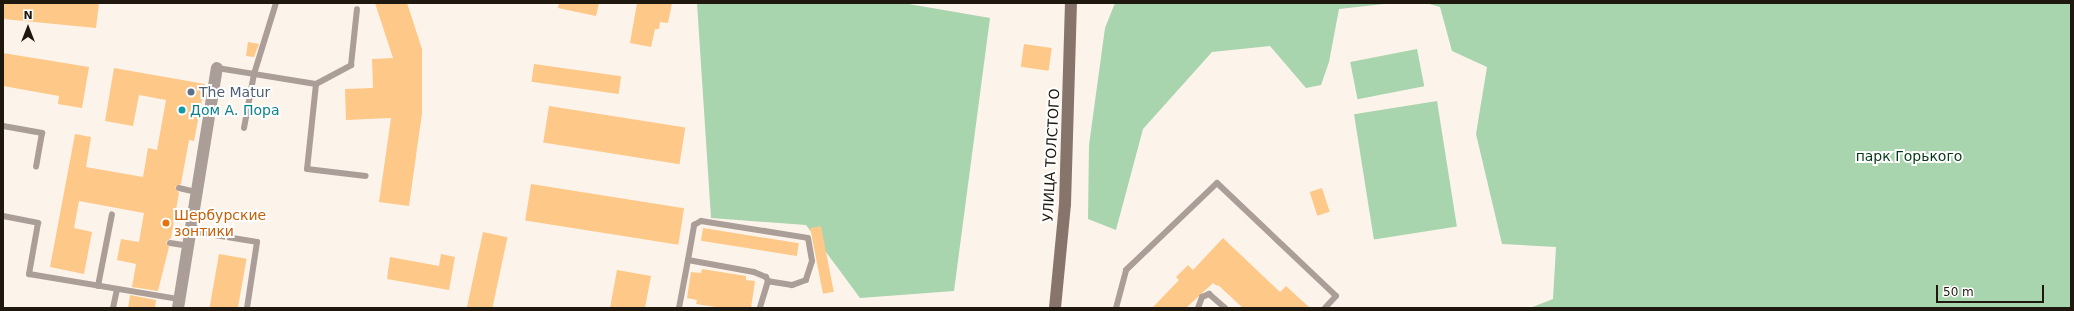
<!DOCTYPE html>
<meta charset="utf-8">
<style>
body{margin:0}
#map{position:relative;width:2074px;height:311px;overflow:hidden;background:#fcf4ea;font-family:"DejaVu Sans",sans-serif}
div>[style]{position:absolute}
.green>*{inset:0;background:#a8d4ae;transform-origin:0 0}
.building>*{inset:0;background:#fec888;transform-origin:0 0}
.lane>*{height:6px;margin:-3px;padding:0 3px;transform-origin:3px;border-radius:3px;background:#ab9e98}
.street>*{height:12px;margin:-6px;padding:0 6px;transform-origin:6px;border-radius:6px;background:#ab9e98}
.secondary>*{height:12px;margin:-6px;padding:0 6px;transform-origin:6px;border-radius:6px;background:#87756c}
.dots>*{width:11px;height:11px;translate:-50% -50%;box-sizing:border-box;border:2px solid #fff;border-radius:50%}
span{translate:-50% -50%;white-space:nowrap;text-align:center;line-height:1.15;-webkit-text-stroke:4px #fff;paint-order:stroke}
.service-label{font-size:14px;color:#4e5e75}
.left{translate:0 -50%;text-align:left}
.culture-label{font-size:14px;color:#0d838f}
.street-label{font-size:14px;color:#1f180f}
.park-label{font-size:14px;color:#073816}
.food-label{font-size:14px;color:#c56008}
.frame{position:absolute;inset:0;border:4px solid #1f180f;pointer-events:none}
.north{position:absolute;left:8px;top:8px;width:40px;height:40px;-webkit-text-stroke:3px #fff;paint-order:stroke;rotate:0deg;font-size:11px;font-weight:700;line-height:16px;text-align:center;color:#1f180f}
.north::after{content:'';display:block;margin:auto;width:14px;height:18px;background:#1f180f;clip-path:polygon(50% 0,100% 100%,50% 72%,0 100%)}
.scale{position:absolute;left:1936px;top:285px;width:108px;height:18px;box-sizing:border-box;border:2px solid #1f180f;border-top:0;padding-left:5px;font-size:12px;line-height:14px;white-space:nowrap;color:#1f180f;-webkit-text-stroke:3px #fff;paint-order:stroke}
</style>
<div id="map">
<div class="green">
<i style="clip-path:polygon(697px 3px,903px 3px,990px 18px,954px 291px,860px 298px,806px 225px,711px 218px)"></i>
<i style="clip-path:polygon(1115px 3px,1393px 3px,1339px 9px,1329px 62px,1321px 85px,1306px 88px,1270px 46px,1212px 52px,1143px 129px,1116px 230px,1088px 219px,1089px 145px,1105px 28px)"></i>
<i style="clip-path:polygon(1426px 3px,2071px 3px,2071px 308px,1530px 308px,1553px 299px,1556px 247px,1502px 244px,1476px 134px,1487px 67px,1452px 51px,1440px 7px)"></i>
<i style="left:1417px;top:49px;width:38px;height:68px;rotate:79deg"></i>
<i style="left:1437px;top:101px;width:127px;height:84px;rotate:81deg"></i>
</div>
<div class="building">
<i style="clip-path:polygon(3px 3px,99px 3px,96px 28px,3px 19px)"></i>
<i style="clip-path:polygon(375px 3px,407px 3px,422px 49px,422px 113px,409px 206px,379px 202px,391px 118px,346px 120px,345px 89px,373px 88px,372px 59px,393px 58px)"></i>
<i style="clip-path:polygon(559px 3px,599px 3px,596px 16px,558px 8px)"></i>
<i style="clip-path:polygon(637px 3px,672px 3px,668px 23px,660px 22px,659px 29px,655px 29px,651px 47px,630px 43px)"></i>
<i style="clip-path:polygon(248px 42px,259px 44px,254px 57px,246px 56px)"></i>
<i style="left:1024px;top:44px;width:28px;height:23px;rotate:8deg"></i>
<i style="clip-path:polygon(3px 53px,89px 67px,82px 108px,58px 104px,59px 96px,3px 86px)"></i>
<i style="left:534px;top:64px;width:88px;height:18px;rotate:8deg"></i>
<i style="clip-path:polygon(114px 68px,205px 84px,194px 141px,189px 140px,181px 184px,175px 187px,179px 193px,171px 238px,166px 242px,169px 247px,158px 291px,132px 287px,136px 264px,117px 260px,121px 239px,139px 242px,144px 213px,79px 201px,74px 228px,92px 232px,84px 274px,50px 267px,75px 134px,91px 137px,86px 167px,143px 177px,148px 148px,157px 150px,166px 100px,139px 95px,133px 126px,105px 121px)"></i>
<i style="left:549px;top:106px;width:138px;height:37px;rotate:9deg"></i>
<i style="left:531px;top:184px;width:155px;height:37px;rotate:9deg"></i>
<i style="left:1322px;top:188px;width:25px;height:13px;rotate:72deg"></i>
<i style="left:821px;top:226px;width:67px;height:11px;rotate:79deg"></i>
<i style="left:703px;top:228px;width:97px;height:13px;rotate:9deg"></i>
<i style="left:483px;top:232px;width:25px;height:78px;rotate:12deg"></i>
<i style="clip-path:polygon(1223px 238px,1280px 292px,1286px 286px,1310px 308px,1243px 308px,1218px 285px,1217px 286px,1213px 283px,1186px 308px,1152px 308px,1179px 280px,1176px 277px,1188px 265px,1193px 270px)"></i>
<i style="left:219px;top:254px;width:28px;height:55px;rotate:10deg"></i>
<i style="clip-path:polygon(441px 254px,455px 257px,449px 290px,387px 279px,390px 257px,439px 266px)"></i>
<i style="clip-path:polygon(702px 269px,746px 276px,746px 280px,755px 281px,751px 308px,722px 308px,696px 304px,697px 300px,687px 298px,691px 272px,701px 273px)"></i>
<i style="clip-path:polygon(617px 270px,651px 276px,645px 308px,610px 308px)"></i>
<i style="clip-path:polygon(130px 295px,156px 300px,155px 308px,128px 308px)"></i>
</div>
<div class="lane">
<i style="left:217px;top:68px;width:100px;rotate:9.2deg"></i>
<i style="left:316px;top:84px;width:85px;rotate:96deg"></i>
<i style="left:307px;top:169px;width:59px;rotate:6.8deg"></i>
<i style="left:316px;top:84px;width:40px;rotate:-28deg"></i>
<i style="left:351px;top:65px;width:56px;rotate:-83.9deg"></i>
<i style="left:3px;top:126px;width:40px;rotate:10deg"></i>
<i style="left:42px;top:133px;width:34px;rotate:100deg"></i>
<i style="left:244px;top:128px;width:55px;rotate:-79.5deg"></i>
<i style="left:254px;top:74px;width:74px;rotate:-72.8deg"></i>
<i style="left:179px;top:188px;width:18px;rotate:13deg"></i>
<i style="left:3px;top:216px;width:36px;rotate:11deg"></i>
<i style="left:38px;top:223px;width:52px;rotate:100deg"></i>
<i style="left:29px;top:274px;width:152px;rotate:9.5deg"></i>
<i style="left:190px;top:231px;width:68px;rotate:9.3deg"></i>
<i style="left:257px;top:242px;width:67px;rotate:98.6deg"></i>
<i style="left:170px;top:243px;width:18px;rotate:9deg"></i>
<i style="left:688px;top:260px;width:36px;rotate:-80deg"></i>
<i style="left:694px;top:225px;width:8px;rotate:-30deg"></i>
<i style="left:701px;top:221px;width:108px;rotate:9deg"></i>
<i style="left:808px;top:238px;width:23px;rotate:80deg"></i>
<i style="left:812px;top:261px;width:20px;rotate:108deg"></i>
<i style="left:806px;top:280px;width:15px;rotate:160deg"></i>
<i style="left:792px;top:285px;width:24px;rotate:-171deg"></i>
<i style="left:98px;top:286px;width:73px;rotate:-79deg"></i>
<i style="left:113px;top:308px;width:19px;rotate:-78deg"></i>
<i style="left:679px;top:308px;width:49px;rotate:-79.4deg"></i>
<i style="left:688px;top:260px;width:67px;rotate:10.3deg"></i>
<i style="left:754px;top:272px;width:13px;rotate:23deg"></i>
<i style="left:766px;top:277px;width:4px;rotate:63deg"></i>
<i style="left:768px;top:281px;width:28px;rotate:107deg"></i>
<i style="left:1116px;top:308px;width:39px;rotate:-75deg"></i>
<i style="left:1126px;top:270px;width:126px;rotate:-43.7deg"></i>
<i style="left:1217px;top:183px;width:164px;rotate:43.5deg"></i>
<i style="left:1336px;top:296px;width:16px;rotate:133deg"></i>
<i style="left:1198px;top:308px;width:12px;rotate:-70deg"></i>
<i style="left:1202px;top:297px;width:8px;rotate:-23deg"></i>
<i style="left:1209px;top:294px;width:21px;rotate:41deg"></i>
</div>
<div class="street">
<i style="left:178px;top:308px;width:243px;rotate:-80.8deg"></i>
</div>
<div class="secondary">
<i style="left:1055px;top:308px;width:104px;rotate:-84.5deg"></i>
<i style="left:1065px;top:204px;width:201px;rotate:-88.3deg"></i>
</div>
<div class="dots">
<i style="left:191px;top:92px;background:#5c6f8a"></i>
<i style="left:182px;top:110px;background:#0f9aa8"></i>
<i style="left:166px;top:223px;background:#e8710a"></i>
</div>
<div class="service-label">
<span class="left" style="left:199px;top:92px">The Matur</span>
</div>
<div class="culture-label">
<span class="left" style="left:190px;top:110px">Дом А. Пора</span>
</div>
<div class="street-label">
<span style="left:1051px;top:155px;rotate:-87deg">УЛИЦА ТОЛСТОГО</span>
</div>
<div class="park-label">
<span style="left:1909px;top:156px">парк Горького</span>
</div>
<div class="food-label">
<span class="left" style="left:174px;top:223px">Шербурские<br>зонтики</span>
</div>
<div class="frame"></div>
<div class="north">N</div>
<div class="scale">50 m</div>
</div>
